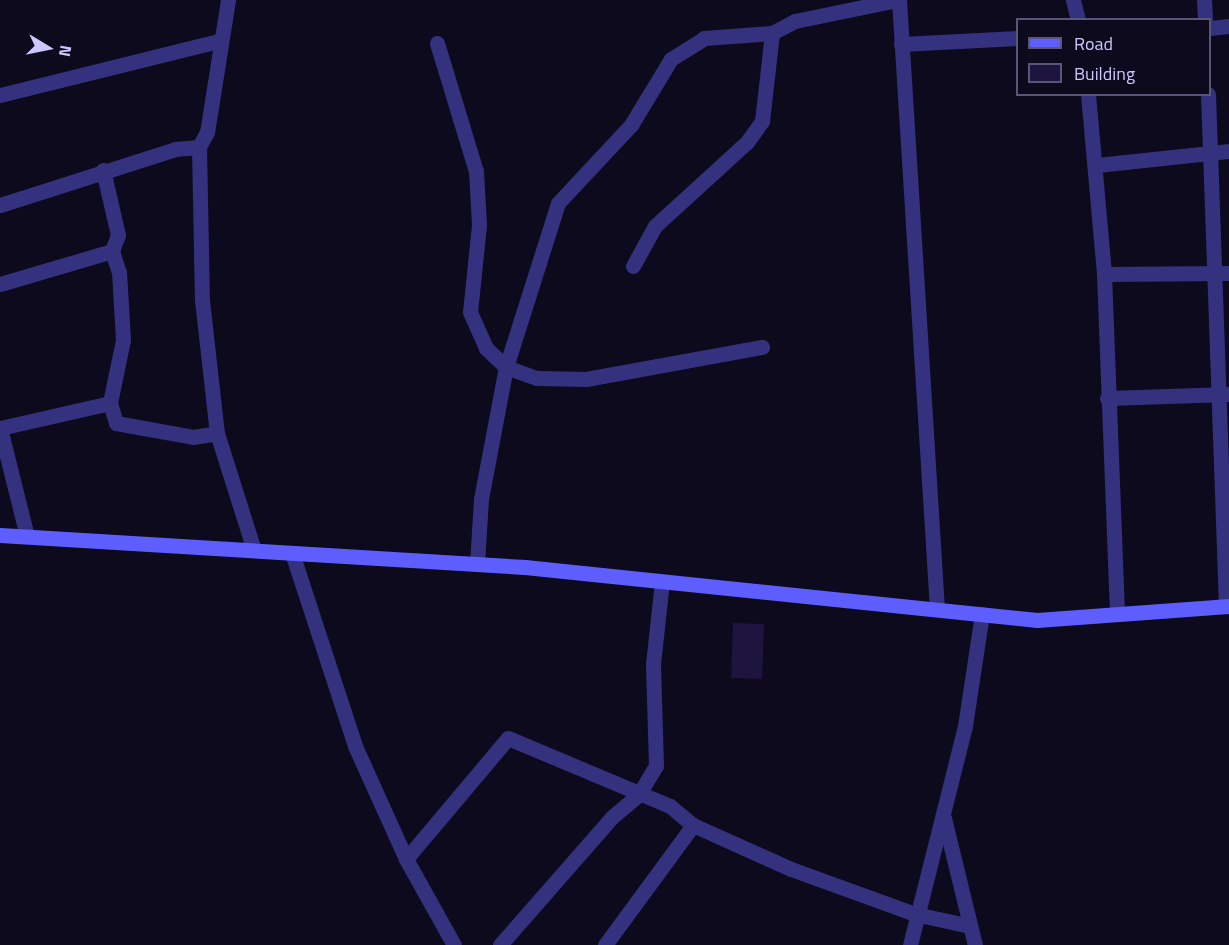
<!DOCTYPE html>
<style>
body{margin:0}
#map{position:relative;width:1229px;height:945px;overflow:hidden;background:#0d0a1d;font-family:"Titillium Web",sans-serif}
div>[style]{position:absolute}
.building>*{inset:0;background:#1d153f;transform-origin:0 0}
.street>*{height:15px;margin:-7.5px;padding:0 7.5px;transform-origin:7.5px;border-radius:7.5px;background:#34327f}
.secondary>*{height:15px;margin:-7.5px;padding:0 7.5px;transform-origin:7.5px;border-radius:7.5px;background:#5e5eff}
span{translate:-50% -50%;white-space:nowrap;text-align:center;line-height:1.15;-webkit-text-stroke:6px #0d0a1d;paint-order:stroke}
.legend{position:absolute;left:1016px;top:18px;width:195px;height:78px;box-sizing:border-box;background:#0d0a1d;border:2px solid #595677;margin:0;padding:8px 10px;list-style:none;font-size:18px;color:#ccc7ff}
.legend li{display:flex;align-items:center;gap:12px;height:30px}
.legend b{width:30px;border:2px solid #595677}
.north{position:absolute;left:18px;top:18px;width:60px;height:60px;-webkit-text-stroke:4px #0d0a1d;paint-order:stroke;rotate:100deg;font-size:16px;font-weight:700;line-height:24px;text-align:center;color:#ccc7ff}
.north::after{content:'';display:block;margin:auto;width:21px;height:27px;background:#ccc7ff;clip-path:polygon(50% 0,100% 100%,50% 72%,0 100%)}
</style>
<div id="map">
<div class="building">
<i style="left:733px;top:623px;width:31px;height:55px;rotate:2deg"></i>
</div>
<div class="street">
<i style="left:228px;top:0;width:134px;rotate:99deg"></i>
<i style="left:207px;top:132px;width:17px;rotate:118deg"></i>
<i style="left:199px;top:147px;width:153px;rotate:88.9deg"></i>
<i style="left:202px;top:300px;width:134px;rotate:83.6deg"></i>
<i style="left:217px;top:433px;width:123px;rotate:72.5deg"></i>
<i style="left:899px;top:0;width:610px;rotate:86.43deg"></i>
<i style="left:1073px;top:0;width:21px;rotate:76deg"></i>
<i style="left:1204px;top:0;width:20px;rotate:87deg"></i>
<i style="left:1210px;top:28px;width:19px;rotate:-6deg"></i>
<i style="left:437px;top:43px;width:134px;rotate:73.1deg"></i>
<i style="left:476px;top:171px;width:54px;rotate:86.8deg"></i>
<i style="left:479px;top:225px;width:87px;rotate:95.9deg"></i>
<i style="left:470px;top:312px;width:39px;rotate:66deg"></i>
<i style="left:486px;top:348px;width:28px;rotate:44deg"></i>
<i style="left:506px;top:367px;width:33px;rotate:20deg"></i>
<i style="left:537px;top:378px;width:49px;rotate:1.2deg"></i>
<i style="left:586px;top:379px;width:179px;rotate:-10.3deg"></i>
<i style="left:901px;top:44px;width:117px;rotate:-2.9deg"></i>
<i style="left:1088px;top:94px;width:181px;rotate:84.9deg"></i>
<i style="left:1104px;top:274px;width:340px;rotate:87.8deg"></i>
<i style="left:1208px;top:94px;width:512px;rotate:87.99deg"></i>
<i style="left:0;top:95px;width:225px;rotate:-13.9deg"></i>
<i style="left:1097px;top:165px;width:133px;rotate:-6.1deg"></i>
<i style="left:103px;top:170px;width:67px;rotate:77deg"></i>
<i style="left:118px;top:235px;width:17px;rotate:111deg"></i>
<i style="left:112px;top:251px;width:22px;rotate:72deg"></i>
<i style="left:119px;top:272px;width:68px;rotate:86.6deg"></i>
<i style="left:123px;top:340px;width:64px;rotate:101.7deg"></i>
<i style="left:110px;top:403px;width:21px;rotate:73deg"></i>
<i style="left:116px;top:423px;width:78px;rotate:10.3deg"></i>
<i style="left:193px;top:437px;width:24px;rotate:-9deg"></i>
<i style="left:0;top:205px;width:184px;rotate:-17.7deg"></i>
<i style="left:175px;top:149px;width:24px;rotate:-5deg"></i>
<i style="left:633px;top:266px;width:46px;rotate:-61.2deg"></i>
<i style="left:655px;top:226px;width:125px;rotate:-42.4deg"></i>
<i style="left:747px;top:142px;width:26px;rotate:-54deg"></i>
<i style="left:762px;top:121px;width:89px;rotate:-83.5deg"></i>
<i style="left:1104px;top:274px;width:125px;rotate:-0.5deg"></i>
<i style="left:0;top:284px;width:117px;rotate:-16.4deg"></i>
<i style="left:1107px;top:398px;width:122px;rotate:-1.9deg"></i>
<i style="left:0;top:428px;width:113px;rotate:-12.8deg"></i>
<i style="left:0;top:428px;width:111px;rotate:76deg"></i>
<i style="left:292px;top:553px;width:203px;rotate:71.9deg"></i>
<i style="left:355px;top:746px;width:124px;rotate:65.7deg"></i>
<i style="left:406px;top:859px;width:98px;rotate:60.8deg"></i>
<i style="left:477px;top:564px;width:65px;rotate:-86.5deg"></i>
<i style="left:481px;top:499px;width:134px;rotate:-79.3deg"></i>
<i style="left:506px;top:367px;width:172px;rotate:-72.4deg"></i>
<i style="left:558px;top:203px;width:107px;rotate:-46.9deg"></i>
<i style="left:631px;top:125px;width:77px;rotate:-58.8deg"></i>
<i style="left:671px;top:59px;width:39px;rotate:-32deg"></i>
<i style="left:704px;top:38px;width:68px;rotate:-4.2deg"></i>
<i style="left:772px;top:33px;width:26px;rotate:-28deg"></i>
<i style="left:795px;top:21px;width:103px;rotate:-11.7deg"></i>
<i style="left:944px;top:818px;width:131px;rotate:76.3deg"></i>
<i style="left:406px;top:859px;width:158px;rotate:-49.9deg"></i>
<i style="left:508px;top:738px;width:176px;rotate:22.8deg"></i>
<i style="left:670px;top:806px;width:30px;rotate:40deg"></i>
<i style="left:693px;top:825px;width:107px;rotate:24.2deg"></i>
<i style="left:791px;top:869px;width:132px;rotate:19.9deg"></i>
<i style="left:915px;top:914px;width:56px;rotate:12.3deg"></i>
<i style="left:500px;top:945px;width:170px;rotate:-48.8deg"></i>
<i style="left:612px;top:817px;width:35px;rotate:-40deg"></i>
<i style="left:639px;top:794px;width:33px;rotate:-59deg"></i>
<i style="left:656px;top:766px;width:102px;rotate:-91.7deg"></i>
<i style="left:653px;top:664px;width:83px;rotate:-83.8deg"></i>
<i style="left:605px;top:945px;width:149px;rotate:-53.7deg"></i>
<i style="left:910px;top:945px;width:226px;rotate:-75.9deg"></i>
<i style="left:965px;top:726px;width:113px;rotate:-81.4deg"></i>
</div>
<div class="secondary">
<i style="left:0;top:535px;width:526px;rotate:3.49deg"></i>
<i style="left:525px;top:567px;width:515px;rotate:5.91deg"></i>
<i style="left:1037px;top:620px;width:193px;rotate:-4.2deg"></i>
</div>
<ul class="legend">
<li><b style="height:8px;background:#5e5eff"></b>Road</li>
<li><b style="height:16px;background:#1d153f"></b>Building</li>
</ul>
<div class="north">N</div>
</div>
